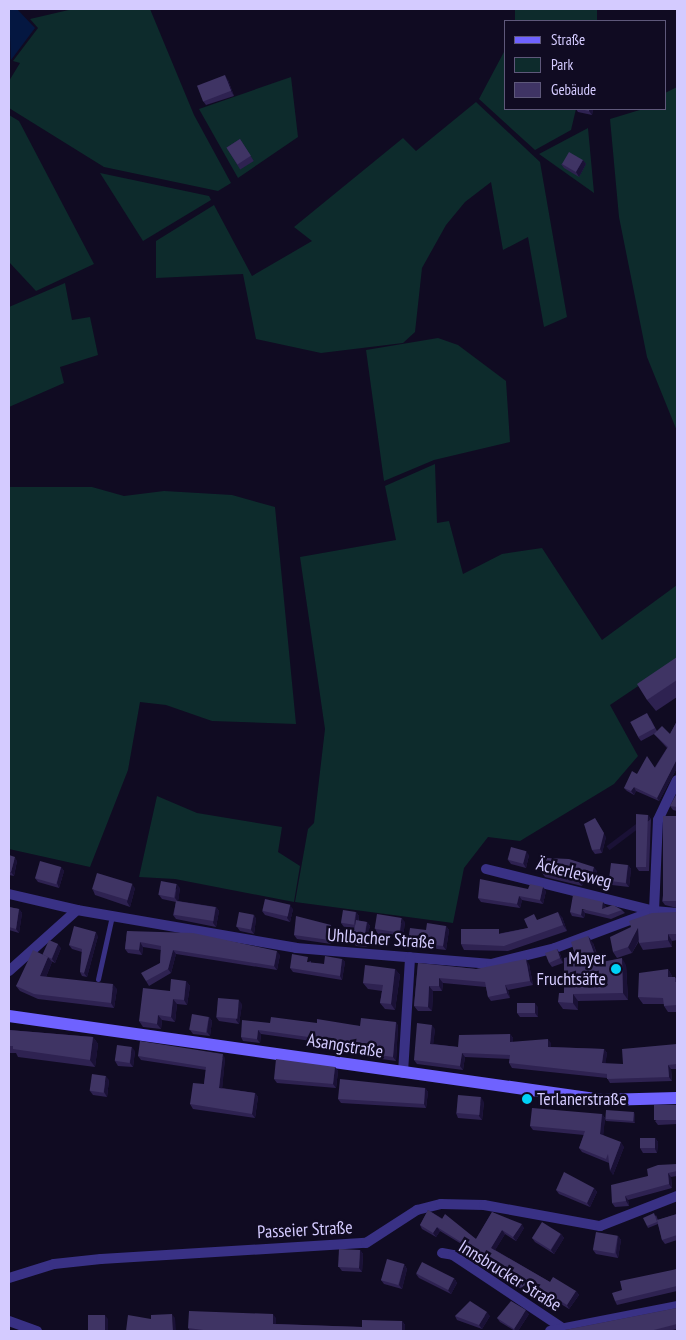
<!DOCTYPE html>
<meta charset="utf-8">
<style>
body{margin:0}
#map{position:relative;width:686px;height:1340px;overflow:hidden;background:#100b22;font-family:"PT Sans Narrow",sans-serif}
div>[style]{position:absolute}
.green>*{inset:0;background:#0d2b2c;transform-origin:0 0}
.water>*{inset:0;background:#041741}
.lane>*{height:5px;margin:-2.5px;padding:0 2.5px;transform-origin:2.5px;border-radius:2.5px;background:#393185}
.street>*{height:10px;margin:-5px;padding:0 5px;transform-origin:5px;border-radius:5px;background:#393185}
.secondary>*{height:12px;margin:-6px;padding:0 6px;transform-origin:6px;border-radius:6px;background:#6f62ff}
.wall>*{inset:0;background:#2e2251;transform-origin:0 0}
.shaded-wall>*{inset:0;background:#1a1136;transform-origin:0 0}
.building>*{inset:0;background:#3f3464;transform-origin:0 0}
.dots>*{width:14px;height:14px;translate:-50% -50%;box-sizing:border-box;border:2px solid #100b22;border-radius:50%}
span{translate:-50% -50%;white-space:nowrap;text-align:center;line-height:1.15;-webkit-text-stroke:5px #100b22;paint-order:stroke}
.street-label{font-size:18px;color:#d4cbff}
.poi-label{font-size:18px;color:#d4cbff}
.right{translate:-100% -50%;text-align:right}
.left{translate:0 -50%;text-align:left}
.frame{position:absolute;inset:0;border:10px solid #d4cbff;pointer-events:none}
.legend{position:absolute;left:504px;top:20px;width:162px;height:90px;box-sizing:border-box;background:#100b22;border:1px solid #5e587a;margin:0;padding:6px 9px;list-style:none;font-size:15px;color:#d4cbff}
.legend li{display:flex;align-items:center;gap:10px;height:25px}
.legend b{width:25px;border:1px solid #5e587a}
</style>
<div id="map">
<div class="green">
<i style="clip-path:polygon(73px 9px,150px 9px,194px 115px,231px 183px,218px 191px,104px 167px,9px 108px,9px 81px,20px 63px,13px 61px,38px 28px,30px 19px)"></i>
<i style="left:515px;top:9px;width:82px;height:15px"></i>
<i style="clip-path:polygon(505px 50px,505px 109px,576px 109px,571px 130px,535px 150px,479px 99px)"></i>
<i style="clip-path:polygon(291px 77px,298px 137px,238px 178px,199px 109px)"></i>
<i style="clip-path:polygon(677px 87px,677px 431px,647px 357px,619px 217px,610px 119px,643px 109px,665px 109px,665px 93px)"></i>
<i style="clip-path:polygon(476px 102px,540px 162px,567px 317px,544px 327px,528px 237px,503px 250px,491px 182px,465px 202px,446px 225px,422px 268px,415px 332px,403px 343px,321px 353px,256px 339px,243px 274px,156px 278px,156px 241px,214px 205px,252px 276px,312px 241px,294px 227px,403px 138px,416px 151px)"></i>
<i style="clip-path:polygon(9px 115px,19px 121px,94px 264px,36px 291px,9px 262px)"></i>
<i style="clip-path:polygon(588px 128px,594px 193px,539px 154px)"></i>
<i style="clip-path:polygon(100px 173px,209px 196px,211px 200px,143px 241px)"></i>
<i style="clip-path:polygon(65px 283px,72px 320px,90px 317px,98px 355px,60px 367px,64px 383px,9px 407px,9px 307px)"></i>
<i style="clip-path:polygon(438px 338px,458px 345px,506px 381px,510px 442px,434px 460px,384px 481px,366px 350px)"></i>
<i style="clip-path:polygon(435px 464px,437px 523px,449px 521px,463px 574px,502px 554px,542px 548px,602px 640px,677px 585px,677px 660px,610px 705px,638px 756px,614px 784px,520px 841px,488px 837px,464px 868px,453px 923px,295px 902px,308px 829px,314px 823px,325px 729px,300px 557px,396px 540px,385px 486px)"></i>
<i style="clip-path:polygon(9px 487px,92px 487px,124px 496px,164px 491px,232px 495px,275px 507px,296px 724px,212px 721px,166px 705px,140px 702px,128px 770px,90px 867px,9px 849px)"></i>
<i style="clip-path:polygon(157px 796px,197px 813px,282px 827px,278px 852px,300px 866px,294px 902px,175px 879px,139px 877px)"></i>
</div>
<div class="water">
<i style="clip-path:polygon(9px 9px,17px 9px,35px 28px,11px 60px)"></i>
</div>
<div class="lane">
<i style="left:98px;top:979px;width:65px;rotate:-77.5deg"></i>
</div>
<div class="street">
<i style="left:486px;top:869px;width:173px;rotate:14deg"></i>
<i style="left:9px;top:894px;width:70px;rotate:13.2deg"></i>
<i style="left:77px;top:910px;width:222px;rotate:9.8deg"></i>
<i style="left:296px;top:948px;width:196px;rotate:4.7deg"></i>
<i style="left:491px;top:964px;width:66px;rotate:-14deg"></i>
<i style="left:555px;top:948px;width:106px;rotate:-20.5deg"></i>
<i style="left:654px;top:911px;width:23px;rotate:5deg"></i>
<i style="left:654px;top:911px;width:91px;rotate:-87.5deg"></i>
<i style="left:658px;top:820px;width:44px;rotate:-64.6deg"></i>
<i style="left:9px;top:971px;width:91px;rotate:-41.9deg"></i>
<i style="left:403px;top:1073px;width:116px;rotate:-86.5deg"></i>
<i style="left:442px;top:1253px;width:11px;rotate:10deg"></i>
<i style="left:453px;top:1255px;width:130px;rotate:33.7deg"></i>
<i style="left:9px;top:1278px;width:47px;rotate:-17.3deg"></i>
<i style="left:54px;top:1264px;width:47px;rotate:-6.1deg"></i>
<i style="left:101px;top:1259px;width:265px;rotate:-3.5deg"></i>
<i style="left:366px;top:1243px;width:61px;rotate:-32.9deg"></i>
<i style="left:417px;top:1210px;width:25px;rotate:-14deg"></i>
<i style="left:441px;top:1204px;width:43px;rotate:1.3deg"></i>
<i style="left:484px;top:1205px;width:118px;rotate:10.3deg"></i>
<i style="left:600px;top:1226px;width:83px;rotate:-21.3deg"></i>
<i style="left:9px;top:1321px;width:30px;rotate:20deg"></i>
<i style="left:550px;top:1331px;width:129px;rotate:-11.1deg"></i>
</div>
<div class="secondary">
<i style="left:9px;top:1016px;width:599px;rotate:8.06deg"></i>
<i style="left:602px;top:1100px;width:75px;rotate:-1.5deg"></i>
</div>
<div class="wall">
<i style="clip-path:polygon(228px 80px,234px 96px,206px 105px,203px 101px)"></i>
<i style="clip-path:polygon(576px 109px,593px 109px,592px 115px,578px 112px)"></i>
<i style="left:240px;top:139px;width:26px;height:16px;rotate:58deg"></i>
<i style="clip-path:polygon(583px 160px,586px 164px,579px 177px,564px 168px,561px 164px)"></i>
<i style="clip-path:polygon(677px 657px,677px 697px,656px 711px,647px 700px)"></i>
<i style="clip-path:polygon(650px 718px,657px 731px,670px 734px,677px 721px,677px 768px,659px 801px,636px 791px,634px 795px,627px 791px,624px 788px,637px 774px,655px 767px,667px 748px,654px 734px,641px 741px,638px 737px)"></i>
<i style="clip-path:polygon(677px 793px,677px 811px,673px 810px,670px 806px)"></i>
<i style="clip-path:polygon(648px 815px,651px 819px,649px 871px,639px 871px,636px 867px)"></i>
<i style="clip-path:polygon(677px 816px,677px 908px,665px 905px,662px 901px)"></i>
<i style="clip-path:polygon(606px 837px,602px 853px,595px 854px,592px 850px)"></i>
<i style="clip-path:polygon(9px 855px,17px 861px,14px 876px,9px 875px)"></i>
<i style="clip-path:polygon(529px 855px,526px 868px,511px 864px,508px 860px)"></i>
<i style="clip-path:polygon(628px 865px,631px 869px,629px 887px,612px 885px,609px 881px)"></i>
<i style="clip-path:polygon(61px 867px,64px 871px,59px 888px,38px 882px,35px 878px)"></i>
<i style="clip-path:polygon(597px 871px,595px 879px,585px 876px,582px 886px,545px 877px,542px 873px)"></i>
<i style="clip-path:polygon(135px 888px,130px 907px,95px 895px,93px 890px)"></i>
<i style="clip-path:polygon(180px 888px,178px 901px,216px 907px,219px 911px,216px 927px,176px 919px,173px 915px,176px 902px,162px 899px,159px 895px)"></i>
<i style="clip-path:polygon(528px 889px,546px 891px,543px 904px,522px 900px,520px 908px,481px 902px,478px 898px)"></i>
<i style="clip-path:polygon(606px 906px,606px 907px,622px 910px,625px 913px,611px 919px,585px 913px,584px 918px,572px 916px,570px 912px)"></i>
<i style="clip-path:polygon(9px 907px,19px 909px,22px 913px,19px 933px,9px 930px)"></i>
<i style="clip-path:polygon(293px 909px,290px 922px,265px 915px,262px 911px)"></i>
<i style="clip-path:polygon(356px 912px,359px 916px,359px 921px,367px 922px,370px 926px,367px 947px,356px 946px,353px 942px,355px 929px,344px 927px,341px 923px)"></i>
<i style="clip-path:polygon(677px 912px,677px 940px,672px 941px,672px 947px,643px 950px,639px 943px,639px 941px,632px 953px,617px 958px,613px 952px)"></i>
<i style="clip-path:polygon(254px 915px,256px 919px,254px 934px,240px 931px,237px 927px)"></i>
<i style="clip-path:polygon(562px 917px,567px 931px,508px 951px,464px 950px,461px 944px,502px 933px,528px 928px,538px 920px)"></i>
<i style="clip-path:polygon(405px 922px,403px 937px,378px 934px,375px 929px)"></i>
<i style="clip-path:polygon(446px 926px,449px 930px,446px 950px,411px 946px,408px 942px,426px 930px)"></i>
<i style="clip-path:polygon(334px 929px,331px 944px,297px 939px,294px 935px)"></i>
<i style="clip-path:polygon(127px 931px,280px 955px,277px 970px,176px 954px,171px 973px,149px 986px,146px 981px,160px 963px,161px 950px,143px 947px,142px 955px,128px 953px,125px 949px)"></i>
<i style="clip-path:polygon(98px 936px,87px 977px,82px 976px,80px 972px,82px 952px,72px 949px,69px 945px)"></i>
<i style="clip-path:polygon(593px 943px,600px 962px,626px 965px,628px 1000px,578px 1001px,578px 1010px,563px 1009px,558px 1002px,564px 993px,575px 955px)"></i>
<i style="clip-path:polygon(61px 948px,55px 963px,51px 961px,52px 962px,46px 977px,117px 989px,114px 1008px,38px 999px,20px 991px,16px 986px,43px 955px)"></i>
<i style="clip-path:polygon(557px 949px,560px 954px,563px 963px,552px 967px,549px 963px)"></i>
<i style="clip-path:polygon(342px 959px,345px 962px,342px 980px,293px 972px,290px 968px,311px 961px,311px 963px,324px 964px)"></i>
<i style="clip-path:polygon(418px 963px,476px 969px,529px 964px,533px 985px,508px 990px,510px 998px,491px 1001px,488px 997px,486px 987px,443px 983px,442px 991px,433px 991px,432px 1011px,418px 1011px,414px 1006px)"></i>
<i style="clip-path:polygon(395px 969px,400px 975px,395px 1010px,385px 1009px,380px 1003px,382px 991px,368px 989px,363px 983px)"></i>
<i style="clip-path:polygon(668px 969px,672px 976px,672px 977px,675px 977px,677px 980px,677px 1012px,668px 1012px,664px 1006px,664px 1004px,643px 1004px,638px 997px)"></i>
<i style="clip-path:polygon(186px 981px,190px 986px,187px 1005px,177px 1004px,175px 1022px,162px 1020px,161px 1029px,143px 1027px,139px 1021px,170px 991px)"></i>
<i style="clip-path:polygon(242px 1004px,239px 1024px,219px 1021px,216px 1017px)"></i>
<i style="clip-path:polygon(538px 1007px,538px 1017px,520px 1017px,517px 1013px)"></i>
<i style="clip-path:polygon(209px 1017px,212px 1021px,210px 1036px,193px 1034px,190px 1030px)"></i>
<i style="clip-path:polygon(396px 1022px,398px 1026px,396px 1061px,381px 1059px,379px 1055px,379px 1051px,369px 1049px,261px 1034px,260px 1043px,243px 1041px,241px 1037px,270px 1023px,317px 1023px,360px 1026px)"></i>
<i style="clip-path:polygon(435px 1029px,433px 1044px,458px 1047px,510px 1034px,513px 1038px,513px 1042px,551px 1043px,551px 1047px,604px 1049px,607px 1053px,605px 1064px,623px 1064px,677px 1044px,677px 1069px,671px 1069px,672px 1081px,610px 1083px,607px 1078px,512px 1068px,509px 1063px,510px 1059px,465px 1057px,463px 1070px,417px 1064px,414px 1060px)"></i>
<i style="clip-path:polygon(9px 1030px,93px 1037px,98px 1044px,95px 1067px,18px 1057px,16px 1053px,9px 1053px)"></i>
<i style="clip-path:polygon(135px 1051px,133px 1067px,118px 1066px,115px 1061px)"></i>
<i style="clip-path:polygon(138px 1056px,225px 1058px,222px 1088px,255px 1093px,258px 1097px,255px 1118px,193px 1109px,190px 1104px,204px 1084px,206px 1070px,141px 1060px)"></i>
<i style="clip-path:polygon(335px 1067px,338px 1071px,336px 1088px,277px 1083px,274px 1079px)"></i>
<i style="clip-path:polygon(109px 1080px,107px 1097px,93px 1095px,90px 1091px)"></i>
<i style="clip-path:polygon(425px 1088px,428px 1092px,426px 1108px,341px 1103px,338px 1099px)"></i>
<i style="clip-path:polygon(484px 1102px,482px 1120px,458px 1118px,456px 1113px)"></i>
<i style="clip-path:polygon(677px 1105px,677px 1124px,658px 1125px,655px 1121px)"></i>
<i style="clip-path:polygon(602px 1114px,605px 1118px,603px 1135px,624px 1147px,613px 1175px,609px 1163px,582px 1152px,579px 1148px,584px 1135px,533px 1130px,530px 1126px)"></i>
<i style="clip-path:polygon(635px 1114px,635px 1123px,606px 1121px,605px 1119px)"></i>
<i style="clip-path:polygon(655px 1138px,658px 1142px,657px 1153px,643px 1153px,640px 1148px)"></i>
<i style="clip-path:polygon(677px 1164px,677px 1176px,671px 1177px,672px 1188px,628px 1200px,629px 1206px,615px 1207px,612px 1203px,648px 1176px)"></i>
<i style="clip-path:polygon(594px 1188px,597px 1192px,590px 1207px,559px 1194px,556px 1190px)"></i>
<i style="clip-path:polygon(428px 1210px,476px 1239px,492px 1212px,524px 1228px,516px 1241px,505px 1234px,495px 1250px,550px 1282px,576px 1291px,579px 1295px,569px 1309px,535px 1288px,531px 1295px,463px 1254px,460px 1249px,463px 1245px,440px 1231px,436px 1237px,422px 1229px,420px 1225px)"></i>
<i style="clip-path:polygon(677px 1214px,677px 1240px,665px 1244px,662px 1240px,658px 1224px,648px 1228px,647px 1226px,656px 1215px,658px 1220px)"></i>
<i style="clip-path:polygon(561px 1234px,564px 1238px,554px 1254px,535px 1242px,532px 1238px)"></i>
<i style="clip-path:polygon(618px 1236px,621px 1240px,618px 1258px,596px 1254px,593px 1250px)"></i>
<i style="clip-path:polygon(360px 1250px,363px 1254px,362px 1272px,342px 1271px,339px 1267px)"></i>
<i style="clip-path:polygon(404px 1264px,407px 1269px,402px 1289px,384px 1284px,381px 1280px)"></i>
<i style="clip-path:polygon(677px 1269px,677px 1291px,617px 1305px,615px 1301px,622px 1290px)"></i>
<i style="clip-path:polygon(416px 1274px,454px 1278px,457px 1283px,451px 1294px,419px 1278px)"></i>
<i style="clip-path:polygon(677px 1308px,677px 1329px,669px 1331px,560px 1331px)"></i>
<i style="clip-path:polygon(529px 1314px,518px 1331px,515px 1331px,500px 1322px,497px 1318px)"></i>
<i style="clip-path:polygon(455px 1316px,490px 1316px,482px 1329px,457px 1320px)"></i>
<i style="clip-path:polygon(276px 1318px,276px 1324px,362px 1327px,402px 1321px,405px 1325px,405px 1331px,190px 1331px,188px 1328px)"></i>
</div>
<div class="shaded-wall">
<i style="clip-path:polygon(225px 75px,228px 80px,234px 96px,231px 91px)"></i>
<i style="clip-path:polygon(589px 109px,593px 109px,592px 115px,589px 111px)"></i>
<i style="clip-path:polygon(583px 160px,586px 164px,579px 177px,576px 172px)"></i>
<i style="clip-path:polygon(677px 759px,677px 768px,659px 801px,657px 798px)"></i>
<i style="clip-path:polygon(634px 787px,636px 791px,634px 795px,631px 791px)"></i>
<i style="left:648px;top:815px;width:5px;height:52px;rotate:53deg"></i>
<i style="clip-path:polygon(595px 818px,606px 837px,602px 853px,600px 849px)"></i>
<i style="clip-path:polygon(526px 851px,529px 855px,526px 868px,523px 863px)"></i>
<i style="clip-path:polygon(15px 857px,17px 861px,14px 876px,11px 872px)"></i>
<i style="clip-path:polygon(628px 865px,631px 869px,629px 887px,626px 883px)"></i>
<i style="clip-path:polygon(61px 867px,64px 871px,59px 888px,57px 883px)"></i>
<i style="clip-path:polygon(594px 867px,597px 871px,595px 879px,592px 875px)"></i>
<i style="clip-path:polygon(582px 872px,585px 876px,582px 886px,579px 882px)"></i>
<i style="clip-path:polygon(132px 884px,135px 888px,130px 907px,127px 902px)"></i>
<i style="clip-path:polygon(177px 884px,180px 888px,178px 902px,175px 898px)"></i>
<i style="clip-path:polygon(543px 887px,546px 891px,543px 904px,540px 900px)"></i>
<i style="clip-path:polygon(519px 896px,522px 900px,520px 908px,517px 904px)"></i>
<i style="clip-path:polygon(603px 902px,606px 906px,604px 913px,602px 909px)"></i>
<i style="clip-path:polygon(290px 905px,293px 909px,290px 922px,287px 918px)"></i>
<i style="clip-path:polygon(216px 907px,219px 911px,216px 927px,213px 923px)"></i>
<i style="clip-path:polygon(19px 909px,22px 913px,19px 933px,16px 929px)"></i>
<i style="clip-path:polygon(582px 909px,585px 913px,584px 918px,581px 915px)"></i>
<i style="clip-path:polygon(356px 912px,359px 916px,358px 929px,355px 925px)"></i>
<i style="clip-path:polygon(558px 912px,562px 917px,567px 931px,563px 925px)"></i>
<i style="clip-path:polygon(254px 915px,256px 919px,254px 934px,251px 930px)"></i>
<i style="clip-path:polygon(402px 918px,405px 922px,403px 937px,400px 933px)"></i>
<i style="clip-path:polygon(367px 922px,370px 926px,367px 947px,364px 943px)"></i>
<i style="clip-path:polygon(331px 925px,334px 929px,331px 944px,329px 940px)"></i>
<i style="clip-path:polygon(446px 926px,449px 930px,446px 950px,443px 946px)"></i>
<i style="clip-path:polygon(638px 928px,642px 934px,632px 953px,628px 947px)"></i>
<i style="clip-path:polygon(96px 932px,98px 936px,87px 977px,84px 973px)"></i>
<i style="clip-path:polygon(668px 934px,672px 941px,672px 947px,668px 940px)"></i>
<i style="clip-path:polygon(588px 936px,593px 943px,600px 964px,595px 956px)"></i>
<i style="clip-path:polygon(140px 942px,143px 947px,142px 955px,139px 950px)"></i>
<i style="clip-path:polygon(58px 944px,61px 948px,55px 963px,52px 959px)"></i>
<i style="clip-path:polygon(557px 949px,560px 954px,563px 963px,560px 958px)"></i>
<i style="clip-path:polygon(173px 950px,176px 954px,171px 973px,168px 969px)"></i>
<i style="clip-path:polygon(277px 951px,280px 955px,277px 970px,274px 966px)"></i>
<i style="clip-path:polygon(48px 957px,52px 962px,44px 982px,40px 976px)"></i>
<i style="clip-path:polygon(622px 958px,626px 965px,628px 1000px,623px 993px)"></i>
<i style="clip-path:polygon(342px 959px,345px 962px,342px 980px,340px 976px)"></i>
<i style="clip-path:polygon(526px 959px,529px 964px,533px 985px,530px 981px)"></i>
<i style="clip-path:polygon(395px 969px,400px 975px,395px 1010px,391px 1004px)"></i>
<i style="clip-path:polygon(668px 969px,672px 976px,672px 984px,668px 977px)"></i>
<i style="clip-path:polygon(439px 978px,443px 983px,442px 991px,439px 986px)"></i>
<i style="clip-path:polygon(186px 981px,190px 986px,187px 1005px,184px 1000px)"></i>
<i style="clip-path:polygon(113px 984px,117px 989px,114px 1008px,111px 1003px)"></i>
<i style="clip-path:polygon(505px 985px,508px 990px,510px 998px,507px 993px)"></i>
<i style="clip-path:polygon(429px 986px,433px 991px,432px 1011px,428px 1007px)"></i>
<i style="clip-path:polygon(573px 994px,578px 1001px,578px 1010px,573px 1003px)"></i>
<i style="clip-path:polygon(173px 999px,177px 1004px,175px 1022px,171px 1017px)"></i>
<i style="clip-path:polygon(239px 1000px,242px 1004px,239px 1024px,236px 1020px)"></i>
<i style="clip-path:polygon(535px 1003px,538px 1007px,538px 1017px,535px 1013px)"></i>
<i style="clip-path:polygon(158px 1015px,162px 1020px,161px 1029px,157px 1024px)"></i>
<i style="clip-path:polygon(209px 1017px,212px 1021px,210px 1036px,207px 1032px)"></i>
<i style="clip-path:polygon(396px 1022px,398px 1026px,396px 1061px,393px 1057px)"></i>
<i style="clip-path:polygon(432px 1025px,435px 1029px,433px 1048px,430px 1044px)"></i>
<i style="clip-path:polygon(258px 1030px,261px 1034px,260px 1043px,257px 1039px)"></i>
<i style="clip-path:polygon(510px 1034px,513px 1038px,513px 1046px,510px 1042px)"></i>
<i style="clip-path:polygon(93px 1037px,98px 1044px,95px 1067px,90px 1060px)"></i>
<i style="clip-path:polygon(548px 1039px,551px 1043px,551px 1051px,548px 1047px)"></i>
<i style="clip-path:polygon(132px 1047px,135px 1051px,133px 1067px,130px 1063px)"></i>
<i style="clip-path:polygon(604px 1049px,607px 1053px,605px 1068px,602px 1063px)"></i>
<i style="clip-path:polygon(462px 1053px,465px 1057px,463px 1070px,460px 1066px)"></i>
<i style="clip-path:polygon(223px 1054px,225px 1058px,222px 1092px,219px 1088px)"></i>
<i style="clip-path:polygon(668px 1065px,671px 1069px,672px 1081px,669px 1077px)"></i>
<i style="clip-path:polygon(335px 1067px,338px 1071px,336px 1088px,333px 1084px)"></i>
<i style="clip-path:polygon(106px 1076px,109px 1080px,107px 1097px,104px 1092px)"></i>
<i style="clip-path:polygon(425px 1088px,428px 1092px,426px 1108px,424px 1104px)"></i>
<i style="clip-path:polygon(255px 1093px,258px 1097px,255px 1118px,252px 1114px)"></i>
<i style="clip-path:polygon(481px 1097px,484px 1102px,482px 1120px,479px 1116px)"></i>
<i style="clip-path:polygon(634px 1112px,635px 1114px,635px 1123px,633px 1121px)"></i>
<i style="clip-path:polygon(602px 1114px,605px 1118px,603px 1138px,600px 1134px)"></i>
<i style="clip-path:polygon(655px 1138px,658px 1142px,657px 1153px,655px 1149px)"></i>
<i style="clip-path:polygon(621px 1142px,624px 1147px,613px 1175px,610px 1171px)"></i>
<i style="clip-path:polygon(668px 1173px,671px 1177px,672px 1188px,669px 1184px)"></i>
<i style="clip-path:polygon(594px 1188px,597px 1192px,590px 1207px,587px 1203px)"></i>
<i style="clip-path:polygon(625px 1196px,628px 1200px,629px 1206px,626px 1201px)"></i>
<i style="clip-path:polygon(522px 1224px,524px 1228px,516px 1241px,513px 1237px)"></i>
<i style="clip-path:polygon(437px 1227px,440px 1231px,436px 1237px,433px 1233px)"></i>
<i style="clip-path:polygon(502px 1230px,505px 1234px,494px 1252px,491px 1248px)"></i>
<i style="clip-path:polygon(561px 1234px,564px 1238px,554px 1254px,551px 1250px)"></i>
<i style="clip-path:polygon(618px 1236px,621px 1240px,618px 1258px,616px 1253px)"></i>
<i style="clip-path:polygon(360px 1250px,363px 1254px,362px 1272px,359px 1268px)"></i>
<i style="clip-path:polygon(404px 1264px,407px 1269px,402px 1289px,399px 1285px)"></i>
<i style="clip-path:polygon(454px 1278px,457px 1283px,451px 1294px,448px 1290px)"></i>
<i style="clip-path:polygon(532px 1284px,535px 1288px,531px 1295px,528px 1291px)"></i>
<i style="clip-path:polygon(576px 1291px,579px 1295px,569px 1309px,567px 1305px)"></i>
<i style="clip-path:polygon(526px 1310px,529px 1314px,518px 1331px,516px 1331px,514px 1329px)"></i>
<i style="clip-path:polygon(487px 1312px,490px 1316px,482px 1329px,479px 1325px)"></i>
<i style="clip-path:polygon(172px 1314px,175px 1318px,176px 1331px,173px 1331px)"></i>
<i style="clip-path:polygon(273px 1314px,276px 1318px,276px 1328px,273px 1324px)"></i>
<i style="clip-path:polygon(105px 1315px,108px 1319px,108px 1331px,104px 1331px)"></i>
<i style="clip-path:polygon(402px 1321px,405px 1325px,405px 1331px,402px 1331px)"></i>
</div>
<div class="building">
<i style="left:225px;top:75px;width:17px;height:30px;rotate:69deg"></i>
<i style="clip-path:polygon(580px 109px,589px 109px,589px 111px)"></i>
<i style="left:240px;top:139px;width:20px;height:16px;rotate:57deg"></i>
<i style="left:569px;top:152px;width:16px;height:14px;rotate:30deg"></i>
<i style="clip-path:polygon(677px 657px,677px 680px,647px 700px,637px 684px)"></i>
<i style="left:647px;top:713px;width:17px;height:19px;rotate:62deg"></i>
<i style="clip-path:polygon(677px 721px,677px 759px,657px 798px,634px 787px,631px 791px,624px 788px,632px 771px,637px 774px,647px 756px,655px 768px,668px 747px,654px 734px,662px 726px,670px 734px)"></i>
<i style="clip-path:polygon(677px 793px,677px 807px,670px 806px)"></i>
<i style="clip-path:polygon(636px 814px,648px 815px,646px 867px,636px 867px)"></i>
<i style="left:663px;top:816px;width:14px;height:85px"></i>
<i style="clip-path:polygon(595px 818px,604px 833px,600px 849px,592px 850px,584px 824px)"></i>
<i style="left:511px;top:847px;width:16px;height:13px;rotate:15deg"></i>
<i style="clip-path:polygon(9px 855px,15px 857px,11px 872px,9px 872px)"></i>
<i style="clip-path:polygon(547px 858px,569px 859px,594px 867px,592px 875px,582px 872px,579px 882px,542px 873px)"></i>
<i style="left:40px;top:861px;width:22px;height:18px;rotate:16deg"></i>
<i style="left:611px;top:863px;width:17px;height:18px;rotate:7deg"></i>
<i style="left:97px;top:873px;width:37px;height:17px;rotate:17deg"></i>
<i style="clip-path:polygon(480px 879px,528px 889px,530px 884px,543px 887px,540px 900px,519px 896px,517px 904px,478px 898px)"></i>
<i style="left:161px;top:881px;width:16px;height:14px;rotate:11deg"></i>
<i style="clip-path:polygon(573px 895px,603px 902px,602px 909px,613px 905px,622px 910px,608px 915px,582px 909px,581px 915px,570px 912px)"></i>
<i style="left:265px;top:899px;width:26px;height:12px;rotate:13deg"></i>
<i style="left:176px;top:901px;width:40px;height:14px;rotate:9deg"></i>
<i style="clip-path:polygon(9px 907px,19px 909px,16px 929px,9px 927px)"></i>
<i style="left:343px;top:910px;width:13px;height:13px;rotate:9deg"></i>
<i style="left:239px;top:912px;width:15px;height:15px;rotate:11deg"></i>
<i style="clip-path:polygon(558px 912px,563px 925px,504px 946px,461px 944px,461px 929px,499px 929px,499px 934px,528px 928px,524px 919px,534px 914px,537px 920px)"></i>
<i style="clip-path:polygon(677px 912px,677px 934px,668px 934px,668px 940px,639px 943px,638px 928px,628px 947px,613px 952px,610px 937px,631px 927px,629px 921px,652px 913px)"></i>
<i style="left:377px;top:914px;width:25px;height:15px;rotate:9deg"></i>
<i style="clip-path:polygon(296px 916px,331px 925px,329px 940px,294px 935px)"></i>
<i style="left:356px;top:920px;width:11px;height:22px;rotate:10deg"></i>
<i style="clip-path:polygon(427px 923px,446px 926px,443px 946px,408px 942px,410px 928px,426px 930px)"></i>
<i style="clip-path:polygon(74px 926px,96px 932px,84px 973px,80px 972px,82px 949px,69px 945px)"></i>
<i style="clip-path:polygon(127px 931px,193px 933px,277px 951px,274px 966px,173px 950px,168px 969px,146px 981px,141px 973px,160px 963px,161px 946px,140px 942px,139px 950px,125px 949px)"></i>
<i style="clip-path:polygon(588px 936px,595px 956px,590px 960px,597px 963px,622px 958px,623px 993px,573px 994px,573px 1003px,558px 1002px,559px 993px,564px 993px,564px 958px,575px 955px,571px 942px)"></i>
<i style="left:49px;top:940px;width:10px;height:16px;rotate:24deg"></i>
<i style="clip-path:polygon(557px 949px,560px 958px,549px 963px,545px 953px)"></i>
<i style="clip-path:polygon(33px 950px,48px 957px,40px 976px,113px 984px,111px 1003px,34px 994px,16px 986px)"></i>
<i style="clip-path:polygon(292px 954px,308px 957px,307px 962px,324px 964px,325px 956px,342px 959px,340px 976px,290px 968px)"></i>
<i style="clip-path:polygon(526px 959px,530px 981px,505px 985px,507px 993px,488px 997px,485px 982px,439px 978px,439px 986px,429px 986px,428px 1007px,414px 1006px,418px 963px,476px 969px)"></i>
<i style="clip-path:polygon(365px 965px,395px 969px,391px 1004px,380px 1003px,383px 985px,363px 983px)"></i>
<i style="clip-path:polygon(668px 969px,668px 977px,675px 977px,675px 982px,677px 982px,677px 990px,676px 990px,677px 1005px,664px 1006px,663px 998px,638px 997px,639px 973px)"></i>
<i style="clip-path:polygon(171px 979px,186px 981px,184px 1000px,173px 999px,171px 1017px,158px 1015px,157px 1024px,139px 1021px,143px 988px,170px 991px)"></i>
<i style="left:218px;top:998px;width:21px;height:19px;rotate:5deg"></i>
<i style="left:517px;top:1003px;width:18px;height:10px"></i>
<i style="left:192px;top:1014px;width:17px;height:16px;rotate:10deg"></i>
<i style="clip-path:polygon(271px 1017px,317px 1023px,317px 1019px,360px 1026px,361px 1018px,396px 1022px,393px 1057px,379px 1055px,379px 1048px,366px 1045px,258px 1030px,257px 1039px,241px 1037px,242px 1020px,270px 1023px)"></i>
<i style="clip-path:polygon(417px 1023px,432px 1025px,430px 1044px,458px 1047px,459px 1035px,510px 1034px,510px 1042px,548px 1039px,548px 1047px,604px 1049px,602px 1063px,623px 1064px,622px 1049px,677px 1044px,677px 1064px,668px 1065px,669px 1077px,607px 1079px,607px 1074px,509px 1063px,510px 1055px,462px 1053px,460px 1066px,414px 1060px)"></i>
<i style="clip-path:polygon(9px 1030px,93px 1037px,90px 1060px,13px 1049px,13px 1046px,9px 1046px)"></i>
<i style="clip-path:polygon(140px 1041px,223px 1054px,219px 1088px,255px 1093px,252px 1114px,190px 1104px,193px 1083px,204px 1084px,206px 1067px,138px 1056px)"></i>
<i style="left:117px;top:1045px;width:15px;height:16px;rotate:8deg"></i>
<i style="clip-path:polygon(276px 1059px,335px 1067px,333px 1084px,274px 1079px)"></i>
<i style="left:92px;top:1074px;width:14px;height:17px;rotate:8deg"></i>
<i style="clip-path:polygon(340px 1079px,425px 1088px,424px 1104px,338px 1099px)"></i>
<i style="left:458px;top:1095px;width:23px;height:18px;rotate:5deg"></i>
<i style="left:677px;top:1105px;width:15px;height:23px;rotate:90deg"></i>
<i style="clip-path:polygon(532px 1108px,602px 1114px,600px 1134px,621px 1142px,610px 1171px,608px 1154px,606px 1159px,579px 1148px,585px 1131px,530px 1126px)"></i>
<i style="left:606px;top:1110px;width:28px;height:9px;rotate:4deg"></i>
<i style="left:640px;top:1138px;width:15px;height:10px"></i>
<i style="clip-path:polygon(677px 1164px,677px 1171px,668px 1173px,669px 1184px,625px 1196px,626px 1201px,612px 1203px,611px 1185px,648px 1176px,647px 1169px,658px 1165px)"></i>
<i style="clip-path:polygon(564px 1172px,594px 1188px,587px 1203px,556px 1190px)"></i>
<i style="clip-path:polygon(428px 1210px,442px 1219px,445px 1214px,476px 1239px,492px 1212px,522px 1224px,513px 1237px,502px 1230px,491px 1248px,550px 1282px,553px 1277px,576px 1291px,567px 1305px,532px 1284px,528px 1291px,460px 1249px,464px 1244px,437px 1227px,433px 1233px,420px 1225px)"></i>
<i style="clip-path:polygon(654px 1213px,657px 1222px,647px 1226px,643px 1218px)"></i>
<i style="clip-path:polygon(677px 1214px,677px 1235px,662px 1240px,657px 1220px)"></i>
<i style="left:542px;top:1222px;width:22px;height:19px;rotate:32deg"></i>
<i style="left:596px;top:1232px;width:22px;height:18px;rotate:10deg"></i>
<i style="left:339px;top:1249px;width:21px;height:18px;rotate:3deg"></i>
<i style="left:387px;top:1259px;width:18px;height:22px;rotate:16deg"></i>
<i style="left:422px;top:1262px;width:36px;height:13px;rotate:27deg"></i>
<i style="clip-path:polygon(677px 1269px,677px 1286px,615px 1301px,612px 1293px,622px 1290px,620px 1281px)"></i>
<i style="clip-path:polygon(470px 1301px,487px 1312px,479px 1325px,455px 1316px)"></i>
<i style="clip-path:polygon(511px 1301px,526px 1310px,514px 1329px,497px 1318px)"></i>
<i style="clip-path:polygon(677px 1308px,677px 1324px,650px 1331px,560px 1331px)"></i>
<i style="clip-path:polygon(189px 1311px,273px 1314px,273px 1324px,362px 1327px,362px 1320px,402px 1321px,402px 1331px,211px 1331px,188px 1328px)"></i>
<i style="clip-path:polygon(172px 1314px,173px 1331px,126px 1331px,128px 1315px,151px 1319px,151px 1315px)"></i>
<i style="left:88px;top:1315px;width:17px;height:16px"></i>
</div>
<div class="dots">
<i style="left:616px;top:969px;background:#00d1f6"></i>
<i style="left:527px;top:1099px;background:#00d1f6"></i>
</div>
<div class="street-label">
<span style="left:574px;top:873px;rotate:14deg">Äckerlesweg</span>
<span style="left:381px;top:939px;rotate:4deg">Uhlbacher Straße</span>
<span style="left:345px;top:1046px;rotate:9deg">Asangstraße</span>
<span style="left:305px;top:1230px;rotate:-3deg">Passeier Straße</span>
<span style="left:510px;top:1276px;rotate:32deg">Innsbrucker Straße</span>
</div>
<div class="poi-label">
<span class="right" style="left:606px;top:969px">Mayer<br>Fruchtsäfte</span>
<span class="left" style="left:537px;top:1099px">Terlanerstraße</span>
</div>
<div class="frame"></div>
<ul class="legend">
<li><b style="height:6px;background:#6f62ff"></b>Straße</li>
<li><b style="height:14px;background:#0d2b2c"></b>Park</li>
<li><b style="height:14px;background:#3f3464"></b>Gebäude</li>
</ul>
</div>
